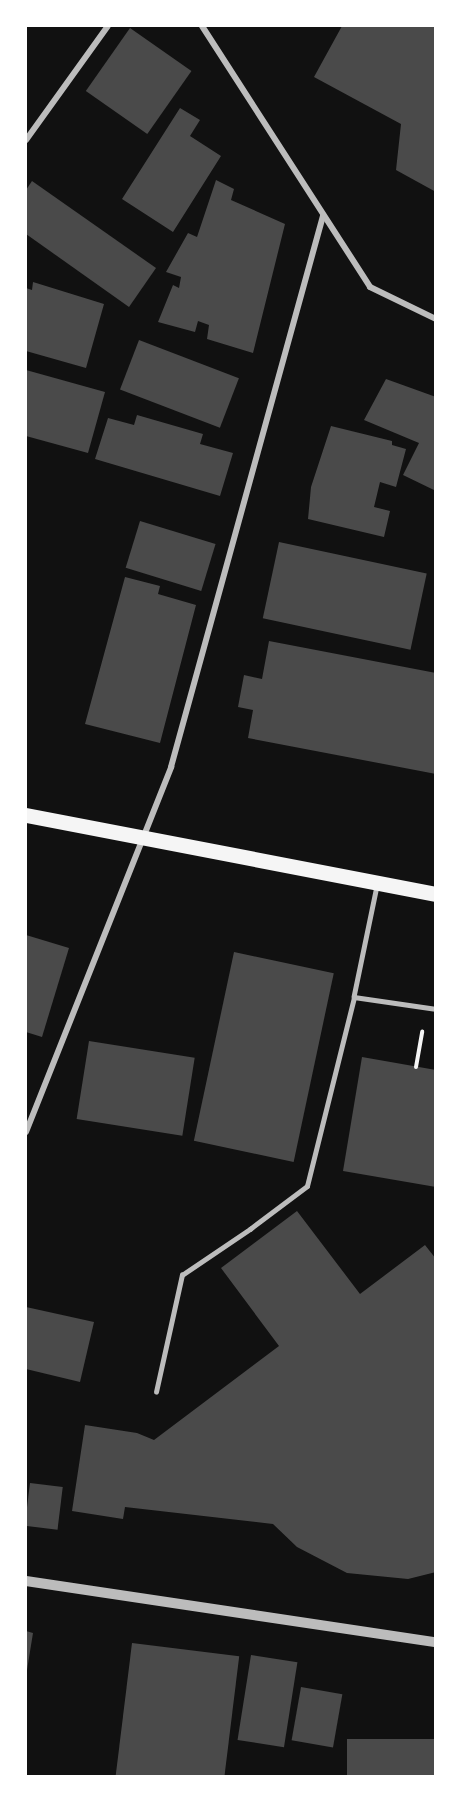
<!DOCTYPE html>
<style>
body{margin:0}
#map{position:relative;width:461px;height:1802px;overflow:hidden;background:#111;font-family:"Open Sans",sans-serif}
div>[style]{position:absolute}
.building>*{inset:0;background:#4a4a4a;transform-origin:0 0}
.path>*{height:4px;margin:-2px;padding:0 2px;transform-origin:2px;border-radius:2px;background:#f5f5f5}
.service>*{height:4.5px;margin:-2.25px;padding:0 2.25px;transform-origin:2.25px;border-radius:2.25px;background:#bcbcbc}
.minor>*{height:6px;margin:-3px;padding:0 3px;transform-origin:3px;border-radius:3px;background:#bcbcbc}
.tertiary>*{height:10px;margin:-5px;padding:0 5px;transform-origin:5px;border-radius:5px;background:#bcbcbc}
.primary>*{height:15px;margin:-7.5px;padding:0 7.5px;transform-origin:7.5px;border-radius:7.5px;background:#f5f5f5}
span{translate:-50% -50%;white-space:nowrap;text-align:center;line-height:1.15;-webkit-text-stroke:5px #fff;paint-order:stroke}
.frame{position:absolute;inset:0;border:27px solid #fff;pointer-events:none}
</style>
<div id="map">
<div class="building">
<i style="clip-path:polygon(342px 26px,436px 26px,436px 192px,396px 170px,401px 124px,314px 77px)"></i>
<i style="left:130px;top:28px;width:75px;height:77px;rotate:35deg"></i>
<i style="clip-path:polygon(180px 108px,200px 120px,190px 136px,221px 156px,173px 232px,122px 199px)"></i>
<i style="clip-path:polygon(216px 180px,234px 189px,231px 200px,285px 224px,253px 353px,207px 339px,209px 325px,198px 321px,195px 332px,158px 322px,173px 285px,179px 288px,181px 277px,166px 272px,188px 233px,197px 237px)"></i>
<i style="clip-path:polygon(32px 181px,156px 268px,129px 307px,26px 234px,26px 190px)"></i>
<i style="clip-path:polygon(33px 282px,104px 304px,86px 368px,26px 351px,26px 288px,32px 290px)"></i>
<i style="left:139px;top:340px;width:107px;height:53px;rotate:21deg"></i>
<i style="clip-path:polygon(26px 370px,105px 392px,88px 453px,26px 436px)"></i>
<i style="clip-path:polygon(386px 379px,436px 397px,436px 491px,403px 475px,419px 443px,364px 420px)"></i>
<i style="clip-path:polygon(137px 415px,203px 434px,200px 444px,233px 453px,220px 496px,95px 459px,108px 418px,134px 425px)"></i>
<i style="clip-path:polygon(331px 426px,392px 441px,392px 445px,406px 449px,396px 487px,380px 482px,374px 507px,390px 511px,384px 537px,308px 519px,311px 487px)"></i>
<i style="left:140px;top:521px;width:79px;height:49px;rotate:17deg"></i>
<i style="left:279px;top:542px;width:151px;height:78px;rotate:12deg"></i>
<i style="clip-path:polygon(125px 577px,160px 586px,158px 594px,196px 605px,160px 743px,85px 724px)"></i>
<i style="clip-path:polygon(269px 641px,436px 673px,436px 774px,248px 738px,253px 710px,238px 707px,244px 675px,262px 679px)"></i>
<i style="clip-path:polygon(26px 935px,69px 948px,42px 1037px,26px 1032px)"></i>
<i style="left:234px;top:952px;width:102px;height:193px;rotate:12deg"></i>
<i style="left:89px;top:1041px;width:107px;height:79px;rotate:9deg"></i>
<i style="clip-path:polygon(362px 1057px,436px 1070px,436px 1187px,343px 1171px)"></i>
<i style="clip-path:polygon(297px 1211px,360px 1294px,425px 1245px,436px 1259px,436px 1572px,408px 1579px,347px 1573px,297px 1547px,273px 1524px,125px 1507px,123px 1519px,72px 1511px,85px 1425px,137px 1433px,154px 1440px,279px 1346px,221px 1268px)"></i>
<i style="clip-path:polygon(26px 1307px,94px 1322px,80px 1382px,26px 1369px)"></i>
<i style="left:30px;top:1483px;width:33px;height:43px;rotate:7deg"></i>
<i style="clip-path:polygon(26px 1631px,33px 1633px,27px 1670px,26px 1670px)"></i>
<i style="left:132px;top:1643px;width:108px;height:134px;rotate:7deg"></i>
<i style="left:251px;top:1655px;width:47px;height:86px;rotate:9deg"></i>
<i style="left:301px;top:1687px;width:42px;height:54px;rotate:10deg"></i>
<i style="left:436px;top:1739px;width:37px;height:89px;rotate:90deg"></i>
</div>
<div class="path">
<i style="left:416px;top:1067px;width:36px;rotate:-80deg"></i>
</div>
<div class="service">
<i style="left:377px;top:886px;width:113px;rotate:101.7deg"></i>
<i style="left:354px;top:997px;width:83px;rotate:8.3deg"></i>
<i style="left:156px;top:1392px;width:120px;rotate:-77.5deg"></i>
<i style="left:182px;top:1275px;width:82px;rotate:-34.1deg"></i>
<i style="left:250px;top:1229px;width:71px;rotate:-37deg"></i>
<i style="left:307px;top:1186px;width:195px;rotate:-76deg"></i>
</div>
<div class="minor">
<i style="left:202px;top:26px;width:310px;rotate:57.2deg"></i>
<i style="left:370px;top:287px;width:73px;rotate:25.9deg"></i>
<i style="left:26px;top:140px;width:140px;rotate:-54.3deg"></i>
<i style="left:26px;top:1132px;width:393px;rotate:-68.3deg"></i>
<i style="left:171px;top:767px;width:572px;rotate:-74.58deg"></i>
</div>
<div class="tertiary">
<i style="left:26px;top:1581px;width:415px;rotate:8.5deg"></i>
</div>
<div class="primary">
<i style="left:26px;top:815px;width:418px;rotate:10.9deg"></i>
</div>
<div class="frame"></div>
</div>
